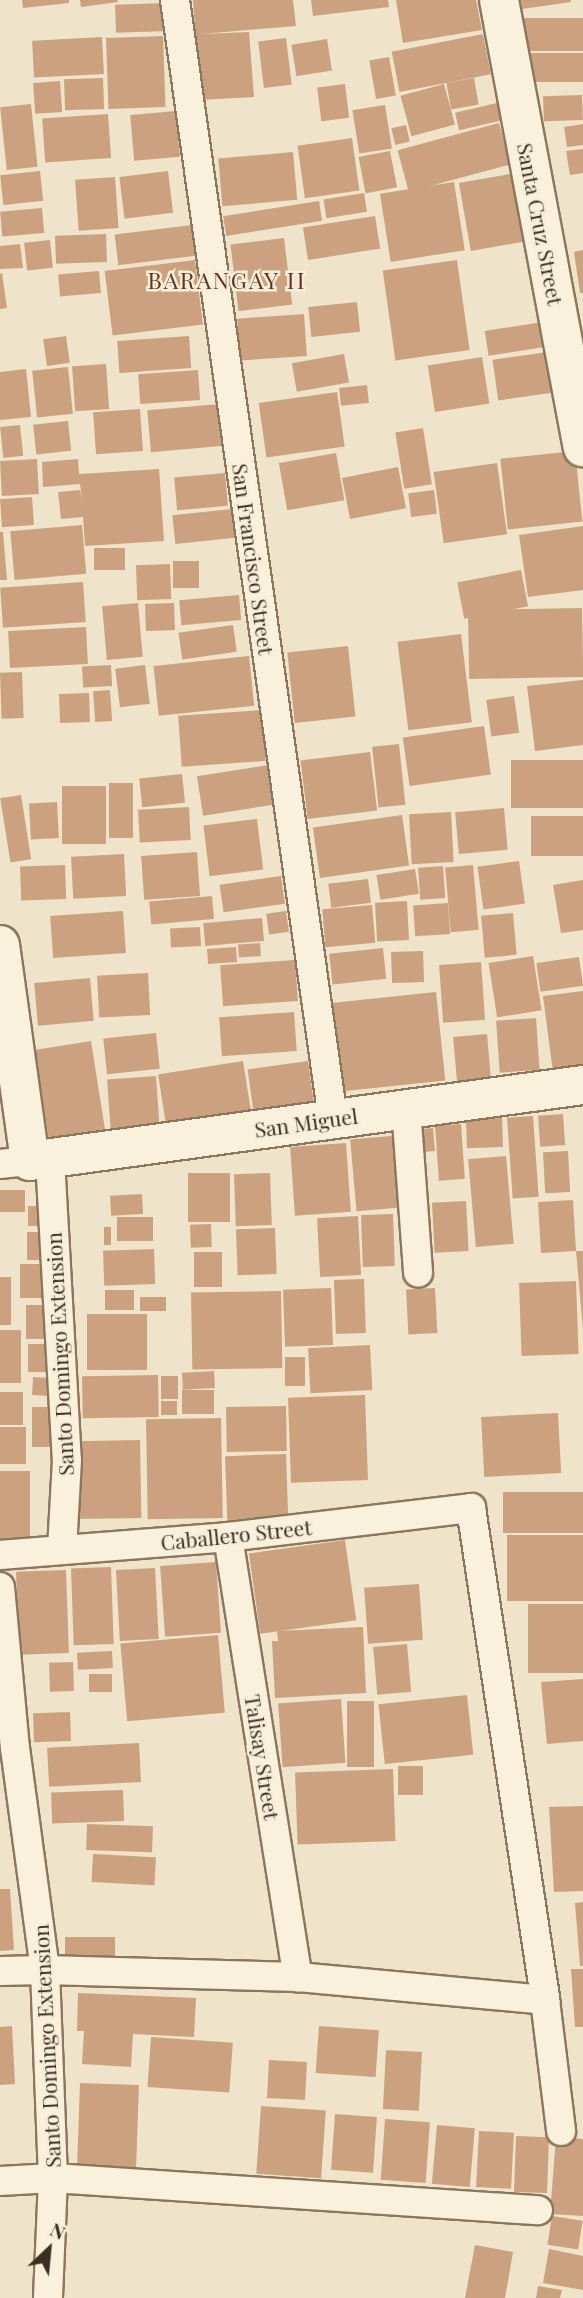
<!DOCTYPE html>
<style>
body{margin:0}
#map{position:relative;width:583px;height:2298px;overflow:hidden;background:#efe4c9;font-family:"Playfair Display",serif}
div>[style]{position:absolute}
.building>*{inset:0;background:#cca17f;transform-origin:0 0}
.roads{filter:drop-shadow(2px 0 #8b775d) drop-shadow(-2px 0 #8b775d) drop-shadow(0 2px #8b775d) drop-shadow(0 -2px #8b775d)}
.street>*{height:28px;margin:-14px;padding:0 14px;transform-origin:14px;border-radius:14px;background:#f9f1dc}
.secondary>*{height:38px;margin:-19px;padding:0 19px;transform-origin:19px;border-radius:19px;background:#f9f1dc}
span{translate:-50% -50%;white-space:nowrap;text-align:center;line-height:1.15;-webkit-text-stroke:5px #f6eed8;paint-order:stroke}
.street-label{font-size:21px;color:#3c2e21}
.neighbourhood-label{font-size:23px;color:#683120;letter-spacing:2px}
.north{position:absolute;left:14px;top:2214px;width:70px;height:70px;-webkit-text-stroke:5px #f6eed8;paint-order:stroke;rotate:26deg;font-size:19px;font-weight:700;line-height:28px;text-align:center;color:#3c2e21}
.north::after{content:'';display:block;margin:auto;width:24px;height:32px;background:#3c2e21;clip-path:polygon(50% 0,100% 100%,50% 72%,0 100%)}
</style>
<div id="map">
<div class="building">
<i style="clip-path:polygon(22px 0,69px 0,69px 3px,23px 8px)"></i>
<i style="clip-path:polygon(80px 0,117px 0,118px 2px,81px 7px)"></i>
<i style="clip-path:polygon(193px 0,293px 0,296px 26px,201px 34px,249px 32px,254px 97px,200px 100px)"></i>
<i style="clip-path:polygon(311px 0,388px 0,389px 7px,313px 16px)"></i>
<i style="clip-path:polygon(396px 0,476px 0,482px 30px,403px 43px)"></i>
<i style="clip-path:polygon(521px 0,571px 0,571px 2px,522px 9px)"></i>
<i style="left:167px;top:3px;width:28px;height:52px;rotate:88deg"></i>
<i style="left:583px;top:18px;width:33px;height:63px;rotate:90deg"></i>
<i style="left:483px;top:34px;width:41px;height:93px;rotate:79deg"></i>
<i style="left:163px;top:36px;width:71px;height:57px;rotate:88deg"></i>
<i style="left:102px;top:37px;width:37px;height:70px;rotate:87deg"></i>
<i style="left:286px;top:38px;width:47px;height:28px;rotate:83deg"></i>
<i style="left:327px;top:39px;width:32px;height:36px;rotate:81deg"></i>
<i style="left:583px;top:53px;width:29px;height:53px;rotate:90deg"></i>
<i style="left:389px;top:57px;width:39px;height:20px;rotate:80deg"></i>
<i style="left:103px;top:78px;width:31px;height:39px;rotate:88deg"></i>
<i style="left:474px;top:78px;width:27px;height:28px;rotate:80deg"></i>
<i style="left:60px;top:81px;width:31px;height:27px;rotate:86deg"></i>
<i style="left:345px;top:84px;width:34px;height:28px;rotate:83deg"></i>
<i style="left:444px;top:84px;width:42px;height:45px;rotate:75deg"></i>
<i style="left:582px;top:95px;width:25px;height:39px;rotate:88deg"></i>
<i style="left:497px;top:103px;width:18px;height:43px;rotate:77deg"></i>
<i style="left:31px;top:104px;width:63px;height:31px;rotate:84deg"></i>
<i style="left:385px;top:105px;width:44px;height:33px;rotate:81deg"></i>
<i style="left:176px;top:111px;width:46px;height:46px;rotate:85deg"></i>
<i style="left:108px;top:114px;width:44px;height:66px;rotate:86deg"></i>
<i style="left:499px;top:123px;width:43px;height:105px;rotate:75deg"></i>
<i style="clip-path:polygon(583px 124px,583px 145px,567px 147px,564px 127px)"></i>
<i style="left:406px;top:125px;width:17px;height:15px;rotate:77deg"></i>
<i style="left:352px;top:138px;width:53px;height:55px;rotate:82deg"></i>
<i style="clip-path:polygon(583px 149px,583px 173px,570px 175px,566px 151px)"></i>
<i style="left:390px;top:151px;width:37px;height:32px;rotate:79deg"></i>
<i style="left:293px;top:152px;width:48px;height:75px;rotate:85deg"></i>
<i style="left:40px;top:171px;width:30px;height:40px;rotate:84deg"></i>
<i style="left:168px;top:171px;width:42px;height:49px;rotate:83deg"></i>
<i style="left:516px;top:173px;width:69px;height:58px;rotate:80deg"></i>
<i style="left:115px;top:177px;width:51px;height:40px;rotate:86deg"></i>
<i style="left:454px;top:182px;width:69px;height:75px;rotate:81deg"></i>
<i style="left:364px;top:193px;width:19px;height:41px;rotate:81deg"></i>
<i style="left:319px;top:201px;width:20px;height:97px;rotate:81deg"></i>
<i style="left:42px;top:208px;width:25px;height:42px;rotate:85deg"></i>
<i style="left:375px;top:216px;width:33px;height:73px;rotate:81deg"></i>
<i style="left:192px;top:225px;width:31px;height:78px;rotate:83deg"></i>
<i style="left:106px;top:234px;width:28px;height:51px;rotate:88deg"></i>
<i style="left:284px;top:238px;width:67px;height:54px;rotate:83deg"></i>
<i style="left:50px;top:240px;width:28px;height:26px;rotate:84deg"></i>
<i style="clip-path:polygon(20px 244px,23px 268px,0 269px,0 246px)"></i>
<i style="clip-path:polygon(583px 250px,583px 293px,580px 293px,574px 252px)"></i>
<i style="left:195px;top:260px;width:65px;height:91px;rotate:83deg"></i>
<i style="left:457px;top:260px;width:91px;height:75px;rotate:82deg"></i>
<i style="left:99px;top:271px;width:22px;height:41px;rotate:85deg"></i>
<i style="clip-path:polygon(2px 273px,7px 308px,0 309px,0 274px)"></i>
<i style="left:357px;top:302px;width:30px;height:49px;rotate:84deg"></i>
<i style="left:304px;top:314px;width:42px;height:67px;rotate:86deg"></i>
<i style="left:542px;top:322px;width:25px;height:58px;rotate:81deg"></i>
<i style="left:66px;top:336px;width:27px;height:23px;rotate:82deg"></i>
<i style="left:189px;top:336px;width:32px;height:72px;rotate:86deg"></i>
<i style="left:548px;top:352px;width:41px;height:56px;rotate:82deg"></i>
<i style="left:344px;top:354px;width:29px;height:53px;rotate:80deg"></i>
<i style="left:482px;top:357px;width:47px;height:55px;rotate:81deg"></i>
<i style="left:106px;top:364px;width:45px;height:34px;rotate:86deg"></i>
<i style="left:68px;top:367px;width:47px;height:36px;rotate:84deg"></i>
<i style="clip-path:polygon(26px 369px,31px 417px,0 420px,0 372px)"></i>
<i style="left:198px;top:370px;width:30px;height:60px;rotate:86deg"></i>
<i style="left:367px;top:385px;width:18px;height:28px;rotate:84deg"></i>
<i style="left:337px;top:392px;width:55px;height:79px;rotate:82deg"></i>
<i style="left:220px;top:404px;width:42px;height:73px;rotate:85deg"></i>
<i style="left:140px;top:409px;width:42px;height:47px;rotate:86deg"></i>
<i style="left:68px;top:421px;width:30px;height:35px;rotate:84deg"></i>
<i style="left:20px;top:425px;width:31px;height:20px;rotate:84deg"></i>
<i style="left:423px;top:428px;width:57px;height:28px;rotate:81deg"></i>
<i style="left:575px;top:451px;width:71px;height:75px;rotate:84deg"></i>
<i style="left:336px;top:453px;width:48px;height:58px;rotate:80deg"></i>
<i style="left:37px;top:459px;width:35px;height:37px;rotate:87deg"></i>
<i style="clip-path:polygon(78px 459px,79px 474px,159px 469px,164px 541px,85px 546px,83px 517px,61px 519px,58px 492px,80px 490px,82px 500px,80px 484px,43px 487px,42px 462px)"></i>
<i style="left:497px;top:463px;width:72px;height:64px;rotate:82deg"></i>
<i style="left:398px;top:467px;width:42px;height:57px;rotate:79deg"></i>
<i style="left:225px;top:473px;width:33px;height:51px;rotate:85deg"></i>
<i style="left:434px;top:490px;width:24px;height:26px;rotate:83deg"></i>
<i style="left:32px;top:497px;width:28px;height:32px;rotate:86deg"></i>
<i style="left:232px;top:509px;width:29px;height:60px;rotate:84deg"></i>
<i style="left:82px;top:525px;width:49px;height:72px;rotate:85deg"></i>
<i style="clip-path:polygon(583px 526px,583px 590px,528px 597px,519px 535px)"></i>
<i style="clip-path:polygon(0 532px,3px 532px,7px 580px,0 580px)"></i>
<i style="left:125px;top:548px;width:22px;height:31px;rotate:90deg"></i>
<i style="left:173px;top:561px;width:26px;height:27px"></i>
<i style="left:170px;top:564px;width:35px;height:34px;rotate:88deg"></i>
<i style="left:521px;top:570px;width:37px;height:65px;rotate:79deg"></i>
<i style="left:83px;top:582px;width:40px;height:83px;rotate:86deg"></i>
<i style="left:239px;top:595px;width:25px;height:60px;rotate:85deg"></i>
<i style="left:138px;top:603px;width:54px;height:36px;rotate:85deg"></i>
<i style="left:174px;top:603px;width:27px;height:29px;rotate:88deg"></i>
<i style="left:582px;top:608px;width:69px;height:114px;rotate:89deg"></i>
<i style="left:233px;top:625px;width:27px;height:55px;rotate:82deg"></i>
<i style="left:86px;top:627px;width:37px;height:78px;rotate:87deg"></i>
<i style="left:461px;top:634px;width:89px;height:64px;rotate:83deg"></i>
<i style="left:348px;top:646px;width:71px;height:61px;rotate:84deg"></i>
<i style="left:249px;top:656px;width:50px;height:96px;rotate:84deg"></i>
<i style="left:111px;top:665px;width:21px;height:29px;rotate:87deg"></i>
<i style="left:145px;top:665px;width:39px;height:30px;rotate:83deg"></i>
<i style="left:22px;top:672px;width:46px;height:22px;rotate:88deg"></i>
<i style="clip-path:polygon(583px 680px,583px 745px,535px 751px,527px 686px)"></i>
<i style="left:110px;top:690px;width:31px;height:17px;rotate:86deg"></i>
<i style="left:89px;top:693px;width:29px;height:30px;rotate:88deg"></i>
<i style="left:514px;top:696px;width:37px;height:28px;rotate:82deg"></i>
<i style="left:262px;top:710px;width:51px;height:84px;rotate:86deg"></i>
<i style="left:484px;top:726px;width:49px;height:82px;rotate:82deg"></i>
<i style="left:399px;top:744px;width:61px;height:27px;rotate:84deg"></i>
<i style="left:370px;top:752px;width:59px;height:70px;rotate:83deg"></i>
<i style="left:583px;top:760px;width:48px;height:72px;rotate:90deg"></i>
<i style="left:268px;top:765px;width:40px;height:72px;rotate:81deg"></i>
<i style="left:182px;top:774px;width:29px;height:43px;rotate:84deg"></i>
<i style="left:109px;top:783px;width:24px;height:55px"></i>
<i style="left:62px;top:786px;width:44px;height:58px"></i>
<i style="left:21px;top:795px;width:65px;height:21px;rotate:81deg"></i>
<i style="left:57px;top:802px;width:36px;height:28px;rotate:87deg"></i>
<i style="left:189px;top:807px;width:33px;height:51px;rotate:87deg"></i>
<i style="left:504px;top:808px;width:42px;height:49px;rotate:85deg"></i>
<i style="left:451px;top:812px;width:50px;height:42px;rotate:87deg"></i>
<i style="left:402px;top:815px;width:51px;height:90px;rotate:82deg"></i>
<i style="left:583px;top:816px;width:40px;height:52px;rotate:90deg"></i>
<i style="left:257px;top:819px;width:51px;height:54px;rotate:83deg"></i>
<i style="left:197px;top:852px;width:44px;height:56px;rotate:86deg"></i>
<i style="left:124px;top:854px;width:42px;height:53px;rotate:87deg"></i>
<i style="left:519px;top:861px;width:43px;height:42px;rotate:82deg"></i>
<i style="left:65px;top:865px;width:34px;height:45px;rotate:88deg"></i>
<i style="left:473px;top:865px;width:65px;height:28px;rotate:85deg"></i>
<i style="left:443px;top:866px;width:32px;height:25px;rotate:86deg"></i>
<i style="left:415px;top:869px;width:25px;height:39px;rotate:81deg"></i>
<i style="left:281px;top:876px;width:28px;height:62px;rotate:82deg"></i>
<i style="left:368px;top:879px;width:24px;height:40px;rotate:83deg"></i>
<i style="clip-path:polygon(583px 880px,583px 930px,561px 933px,553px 885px)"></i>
<i style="left:212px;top:896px;width:23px;height:63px;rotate:85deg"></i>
<i style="left:407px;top:901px;width:39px;height:32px;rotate:87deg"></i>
<i style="left:448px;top:903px;width:31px;height:35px;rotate:86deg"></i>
<i style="left:372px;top:905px;width:38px;height:50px;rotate:85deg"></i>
<i style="left:123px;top:911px;width:42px;height:73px;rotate:86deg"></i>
<i style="left:286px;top:911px;width:21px;height:20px;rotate:82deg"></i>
<i style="left:513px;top:913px;width:42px;height:32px;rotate:85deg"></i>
<i style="left:262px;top:918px;width:23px;height:59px;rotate:85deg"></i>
<i style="left:200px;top:927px;width:19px;height:30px;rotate:87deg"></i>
<i style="left:260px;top:943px;width:13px;height:22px;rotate:86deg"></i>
<i style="left:236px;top:947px;width:15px;height:29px;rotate:86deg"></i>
<i style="left:383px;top:948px;width:31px;height:54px;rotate:84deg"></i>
<i style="left:423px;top:951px;width:31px;height:32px;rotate:88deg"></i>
<i style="left:533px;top:956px;width:55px;height:45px;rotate:81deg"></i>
<i style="left:579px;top:957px;width:29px;height:43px;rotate:82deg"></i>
<i style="left:295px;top:960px;width:41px;height:75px;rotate:86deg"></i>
<i style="left:481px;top:962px;width:58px;height:42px;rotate:86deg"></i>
<i style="left:148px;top:973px;width:42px;height:51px;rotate:87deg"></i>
<i style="left:90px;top:978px;width:43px;height:56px;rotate:85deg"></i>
<i style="clip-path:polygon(583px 991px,583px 1068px,553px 1072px,543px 996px)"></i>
<i style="left:436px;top:992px;width:89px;height:105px;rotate:84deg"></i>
<i style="left:294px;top:1012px;width:39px;height:75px;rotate:86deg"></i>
<i style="left:536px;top:1018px;width:52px;height:40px;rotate:86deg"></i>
<i style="left:156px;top:1033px;width:36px;height:53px;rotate:84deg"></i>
<i style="left:487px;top:1034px;width:45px;height:34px;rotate:85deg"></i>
<i style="left:91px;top:1041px;width:100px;height:57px;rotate:81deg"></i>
<i style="left:243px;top:1061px;width:54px;height:86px;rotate:81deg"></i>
<i style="left:308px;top:1061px;width:43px;height:61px;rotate:82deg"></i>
<i style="left:156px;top:1076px;width:53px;height:49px;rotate:86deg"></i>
<i style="left:563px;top:1114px;width:31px;height:25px;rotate:86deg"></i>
<i style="left:533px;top:1116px;width:81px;height:26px;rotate:86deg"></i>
<i style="left:502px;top:1118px;width:29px;height:36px;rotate:88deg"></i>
<i style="left:461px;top:1124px;width:55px;height:26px;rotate:86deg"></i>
<i style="left:433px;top:1128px;width:23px;height:21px;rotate:85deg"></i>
<i style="left:403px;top:1135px;width:72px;height:53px;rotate:85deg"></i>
<i style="left:346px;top:1143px;width:69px;height:56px;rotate:86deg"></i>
<i style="left:568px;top:1151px;width:41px;height:25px;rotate:87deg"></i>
<i style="left:506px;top:1156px;width:88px;height:38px;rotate:85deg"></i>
<i style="left:188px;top:1173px;width:42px;height:49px"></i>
<i style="left:270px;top:1173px;width:52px;height:36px;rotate:88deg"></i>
<i style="left:0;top:1190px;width:25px;height:22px"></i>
<i style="left:142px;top:1194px;width:20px;height:32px;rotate:87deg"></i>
<i style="clip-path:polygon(573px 1200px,576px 1251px,583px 1251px,583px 1329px,576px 1251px,541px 1253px,538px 1202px)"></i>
<i style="left:466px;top:1201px;width:50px;height:34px;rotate:87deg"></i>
<i style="left:28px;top:1206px;width:18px;height:20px"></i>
<i style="left:393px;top:1214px;width:52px;height:32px;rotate:88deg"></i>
<i style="left:358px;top:1216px;width:59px;height:41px;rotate:87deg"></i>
<i style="left:153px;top:1217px;width:24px;height:36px;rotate:90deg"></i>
<i style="left:211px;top:1224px;width:23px;height:21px;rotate:88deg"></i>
<i style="left:104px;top:1227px;width:7px;height:18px"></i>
<i style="left:275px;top:1228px;width:46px;height:39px;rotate:88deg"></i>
<i style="left:46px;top:1232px;width:28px;height:19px;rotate:90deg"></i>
<i style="left:154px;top:1249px;width:35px;height:51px;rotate:88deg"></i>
<i style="left:194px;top:1252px;width:28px;height:35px"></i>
<i style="left:20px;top:1264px;width:27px;height:34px"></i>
<i style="left:0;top:1277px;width:11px;height:48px"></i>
<i style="left:364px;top:1279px;width:54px;height:30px;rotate:88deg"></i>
<i style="left:576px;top:1281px;width:73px;height:57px;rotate:88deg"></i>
<i style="left:331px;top:1288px;width:57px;height:48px;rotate:88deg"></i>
<i style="left:435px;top:1288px;width:45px;height:29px;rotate:87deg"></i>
<i style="left:134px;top:1290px;width:20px;height:29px;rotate:90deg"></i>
<i style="left:281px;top:1291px;width:77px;height:90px;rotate:89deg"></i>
<i style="left:140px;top:1297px;width:26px;height:14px"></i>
<i style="left:26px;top:1305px;width:25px;height:34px"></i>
<i style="left:87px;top:1314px;width:60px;height:56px"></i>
<i style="left:21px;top:1330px;width:53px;height:21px;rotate:90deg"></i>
<i style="left:28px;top:1344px;width:24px;height:28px"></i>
<i style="left:370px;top:1345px;width:45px;height:62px;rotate:87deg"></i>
<i style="left:285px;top:1357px;width:20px;height:29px"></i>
<i style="left:214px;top:1371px;width:17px;height:32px;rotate:87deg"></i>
<i style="left:158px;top:1375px;width:42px;height:76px;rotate:89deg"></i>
<i style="left:178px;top:1376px;width:23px;height:17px;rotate:90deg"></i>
<i style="left:33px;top:1377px;width:18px;height:18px;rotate:3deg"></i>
<i style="left:214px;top:1390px;width:24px;height:32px;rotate:90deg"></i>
<i style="left:0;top:1392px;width:23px;height:33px"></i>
<i style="left:365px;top:1395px;width:85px;height:77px;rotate:88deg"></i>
<i style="left:177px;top:1401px;width:14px;height:16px;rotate:90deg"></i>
<i style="left:286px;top:1406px;width:45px;height:60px;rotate:89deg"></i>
<i style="left:32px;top:1407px;width:25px;height:40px"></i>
<i style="left:558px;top:1413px;width:60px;height:77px;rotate:87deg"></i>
<i style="left:221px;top:1418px;width:100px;height:75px;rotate:89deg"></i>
<i style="left:0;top:1427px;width:26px;height:37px"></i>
<i style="left:140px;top:1440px;width:78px;height:65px;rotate:89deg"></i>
<i style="left:286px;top:1454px;width:64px;height:61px;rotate:88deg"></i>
<i style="left:0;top:1471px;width:30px;height:69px"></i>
<i style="left:583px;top:1492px;width:41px;height:80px;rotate:90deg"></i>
<i style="left:583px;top:1535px;width:66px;height:76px;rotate:90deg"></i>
<i style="left:345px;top:1540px;width:81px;height:97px;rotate:82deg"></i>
<i style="left:216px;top:1562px;width:71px;height:56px;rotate:86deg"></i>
<i style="left:111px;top:1567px;width:77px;height:40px;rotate:88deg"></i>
<i style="left:155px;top:1568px;width:71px;height:39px;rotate:87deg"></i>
<i style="left:66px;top:1570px;width:83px;height:50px;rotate:88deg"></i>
<i style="left:419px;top:1584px;width:56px;height:55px;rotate:86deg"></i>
<i style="left:583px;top:1604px;width:69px;height:55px;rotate:90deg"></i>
<i style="clip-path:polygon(363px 1627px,366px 1693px,275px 1698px,272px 1641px,278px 1641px,277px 1631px)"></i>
<i style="left:218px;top:1635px;width:78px;height:98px;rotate:85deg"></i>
<i style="left:407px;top:1644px;width:48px;height:34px;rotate:85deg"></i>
<i style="left:112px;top:1651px;width:17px;height:35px;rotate:87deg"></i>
<i style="left:73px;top:1662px;width:29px;height:24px;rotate:88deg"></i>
<i style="left:89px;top:1674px;width:23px;height:18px"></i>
<i style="clip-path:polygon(583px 1679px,583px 1741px,547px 1744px,541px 1682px)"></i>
<i style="left:467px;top:1695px;width:60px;height:89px;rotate:84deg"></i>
<i style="left:341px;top:1699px;width:64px;height:63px;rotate:86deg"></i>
<i style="left:347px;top:1701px;width:27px;height:66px"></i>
<i style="left:70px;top:1712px;width:29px;height:37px;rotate:88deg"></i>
<i style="left:139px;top:1743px;width:39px;height:92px;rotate:87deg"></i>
<i style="left:398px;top:1766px;width:25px;height:29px"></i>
<i style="left:393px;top:1769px;width:72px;height:98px;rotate:88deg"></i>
<i style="left:123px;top:1790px;width:31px;height:72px;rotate:88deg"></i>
<i style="clip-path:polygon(583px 1806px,583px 1891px,554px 1892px,549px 1807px)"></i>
<i style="left:87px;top:1824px;width:66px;height:26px;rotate:2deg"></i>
<i style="left:93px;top:1854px;width:63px;height:28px;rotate:3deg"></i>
<i style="clip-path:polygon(0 1889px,10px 1889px,14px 1950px,0 1951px)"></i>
<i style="clip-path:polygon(583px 1902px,583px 1966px,580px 1966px,575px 1903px)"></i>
<i style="left:65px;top:1937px;width:50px;height:31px"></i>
<i style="clip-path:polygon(571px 1969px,583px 1969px,583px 2027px,575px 2027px)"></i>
<i style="clip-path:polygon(78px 1993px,196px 1998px,194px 2037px,133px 2034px,131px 2067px,82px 2064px,84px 2031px,77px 2031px)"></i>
<i style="clip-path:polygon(12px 2026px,15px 2084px,0 2085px,0 2027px)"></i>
<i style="left:319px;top:2026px;width:60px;height:47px;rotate:4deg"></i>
<i style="left:151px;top:2037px;width:82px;height:50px;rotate:4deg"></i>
<i style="left:386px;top:2050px;width:36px;height:59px;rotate:3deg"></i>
<i style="left:269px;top:2060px;width:38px;height:38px;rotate:3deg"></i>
<i style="left:80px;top:2083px;width:59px;height:85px;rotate:2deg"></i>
<i style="left:261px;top:2106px;width:65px;height:68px;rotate:4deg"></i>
<i style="left:335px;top:2114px;width:42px;height:56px;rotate:4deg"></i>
<i style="left:385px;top:2119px;width:45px;height:61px;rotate:4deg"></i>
<i style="left:437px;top:2125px;width:38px;height:59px;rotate:5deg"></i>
<i style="left:479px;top:2131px;width:35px;height:56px;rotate:3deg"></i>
<i style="left:516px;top:2136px;width:33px;height:56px;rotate:2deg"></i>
<i style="clip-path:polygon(556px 2137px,583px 2139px,583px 2216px,550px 2214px)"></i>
<i style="left:552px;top:2216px;width:31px;height:29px;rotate:9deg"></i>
<i style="clip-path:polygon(475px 2245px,513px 2252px,505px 2298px,465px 2298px)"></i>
<i style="clip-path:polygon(549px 2249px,583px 2256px,583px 2290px,543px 2283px)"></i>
<i style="clip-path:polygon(538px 2286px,562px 2290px,560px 2298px,536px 2298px)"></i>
</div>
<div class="roads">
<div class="street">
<i style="left:175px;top:0;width:1129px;rotate:81.96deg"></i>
<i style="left:406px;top:1108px;width:165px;rotate:85.8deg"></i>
<i style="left:50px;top:1159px;width:301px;rotate:86.8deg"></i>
<i style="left:67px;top:1460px;width:90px;rotate:93.2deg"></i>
<i style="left:0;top:1164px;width:30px;rotate:-6deg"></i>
<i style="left:228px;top:1537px;width:446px;rotate:81deg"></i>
<i style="left:0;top:1555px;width:229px;rotate:-4.5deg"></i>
<i style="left:228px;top:1537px;width:245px;rotate:-6.8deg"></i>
<i style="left:471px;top:1508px;width:498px;rotate:81.4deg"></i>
<i style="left:545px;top:2000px;width:132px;rotate:83deg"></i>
<i style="left:0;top:1587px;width:162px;rotate:84.7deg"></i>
<i style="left:15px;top:1748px;width:224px;rotate:82.3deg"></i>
<i style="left:45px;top:1970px;width:208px;rotate:87.8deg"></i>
<i style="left:53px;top:2178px;width:120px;rotate:92.4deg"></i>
<i style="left:0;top:1971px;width:45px;rotate:-1.3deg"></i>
<i style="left:45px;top:1970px;width:253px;rotate:1.6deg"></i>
<i style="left:298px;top:1977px;width:248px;rotate:5.3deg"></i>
<i style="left:0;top:2181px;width:53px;rotate:-3.2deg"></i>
<i style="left:53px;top:2178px;width:486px;rotate:3.8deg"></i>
</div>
<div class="secondary">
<i style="left:499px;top:0;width:455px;rotate:79.4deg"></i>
<i style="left:0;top:945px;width:218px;rotate:82.1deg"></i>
<i style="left:30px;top:1161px;width:558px;rotate:-7.83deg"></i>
</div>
</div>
<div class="street-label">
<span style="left:541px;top:224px;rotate:79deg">Santa Cruz Street</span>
<span style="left:254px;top:559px;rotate:82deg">San Francisco Street</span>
<span style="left:306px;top:1122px;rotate:-8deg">San Miguel</span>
<span style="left:59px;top:1354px;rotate:-93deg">Santo Domingo Extension</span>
<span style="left:236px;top:1534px;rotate:-6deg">Caballero Street</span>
<span style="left:263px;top:1757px;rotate:81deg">Talisay Street</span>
<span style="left:46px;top:2046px;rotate:-93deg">Santo Domingo Extension</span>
</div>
<div class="neighbourhood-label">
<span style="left:227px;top:280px">BARANGAY II</span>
</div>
<div class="north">N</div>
</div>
